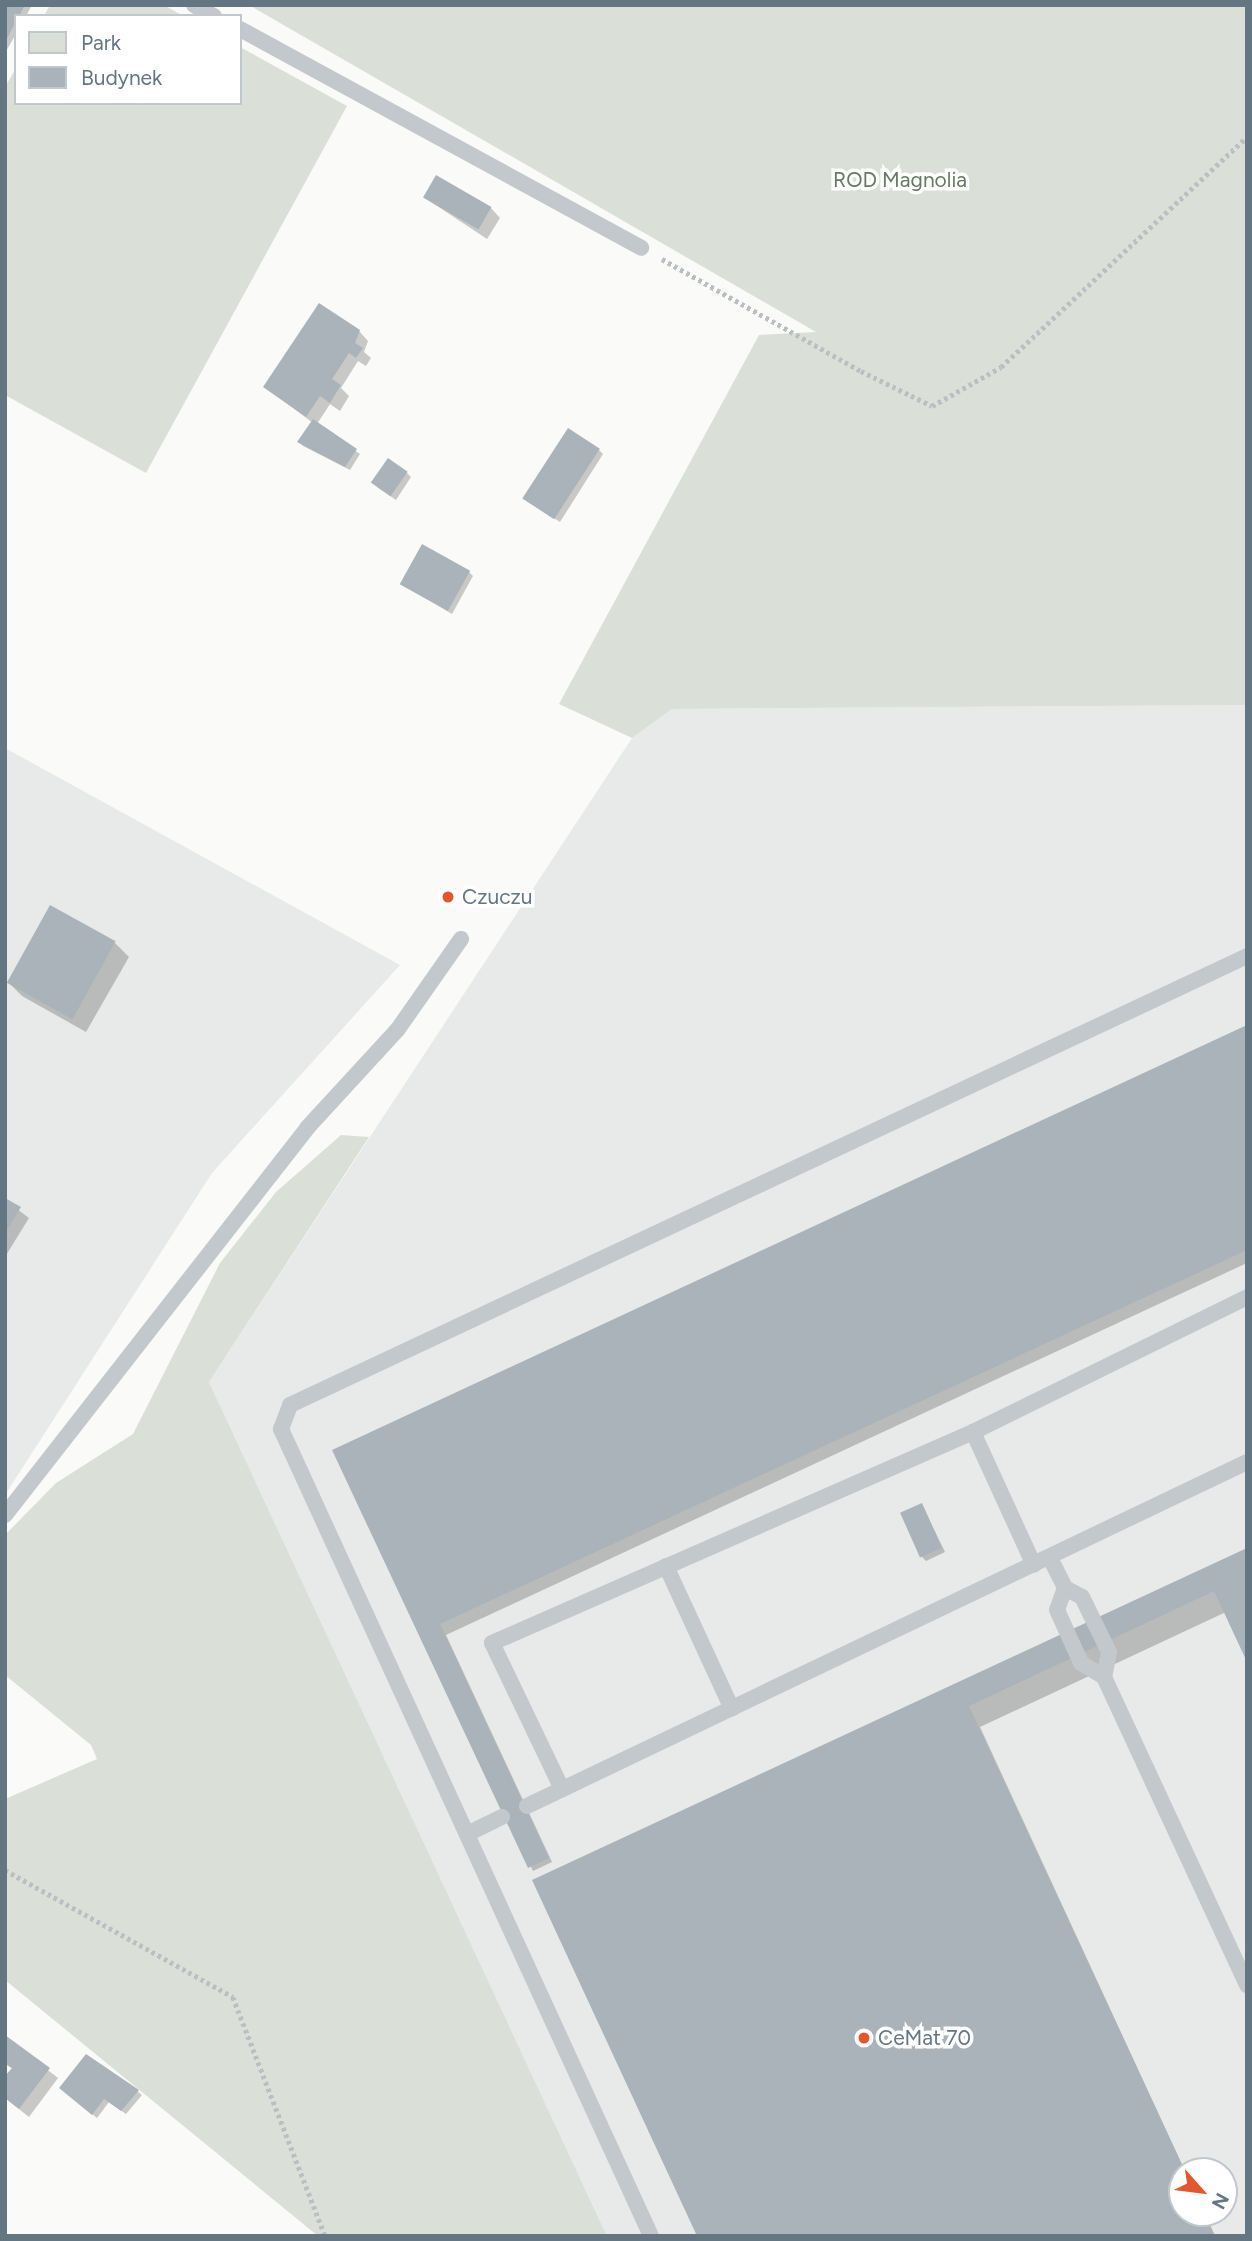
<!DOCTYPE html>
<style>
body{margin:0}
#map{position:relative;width:1252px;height:2241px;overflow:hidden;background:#fafaf8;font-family:Figtree,sans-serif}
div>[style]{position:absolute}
.built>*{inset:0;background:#e8e9e9}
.green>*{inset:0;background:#dadfd7}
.shadow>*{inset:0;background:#0003}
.building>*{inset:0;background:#aab3b9;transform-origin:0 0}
.path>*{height:4.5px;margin-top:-2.25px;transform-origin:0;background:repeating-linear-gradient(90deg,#bbbfc2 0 3.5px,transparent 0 7px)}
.service>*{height:16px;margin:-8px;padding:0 8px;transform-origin:8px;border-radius:8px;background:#c3c8cc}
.dots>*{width:19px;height:19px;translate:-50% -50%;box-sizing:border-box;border:4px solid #fff;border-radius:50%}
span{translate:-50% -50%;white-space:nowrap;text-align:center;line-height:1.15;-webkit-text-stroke:7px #fff;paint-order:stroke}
.park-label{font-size:21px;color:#687a64}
.poi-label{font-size:21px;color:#657683}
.left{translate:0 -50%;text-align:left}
.frame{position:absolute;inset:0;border:7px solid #657683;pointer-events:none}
.legend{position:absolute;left:14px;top:14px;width:228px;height:91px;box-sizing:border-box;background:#fff;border:2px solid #c1c8cd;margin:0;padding:9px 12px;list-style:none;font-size:21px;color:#657683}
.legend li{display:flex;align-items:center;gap:14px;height:35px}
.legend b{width:35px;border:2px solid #c1c8cd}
.north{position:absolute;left:1168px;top:2157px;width:70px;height:70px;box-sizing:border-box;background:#fff;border:2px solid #c1c8cd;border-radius:50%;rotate:118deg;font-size:19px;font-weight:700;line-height:28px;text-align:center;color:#657683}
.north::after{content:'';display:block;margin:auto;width:24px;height:32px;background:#e4572e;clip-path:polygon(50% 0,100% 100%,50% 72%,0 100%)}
</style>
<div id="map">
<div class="built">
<i style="clip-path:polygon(evenodd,1247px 705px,1247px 2236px,607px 2236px,209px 1382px,632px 738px,672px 709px,1247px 705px,1182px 2171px,1224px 2171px,1224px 2213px,1182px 2213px,1182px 2171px)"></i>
<i style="clip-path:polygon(5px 748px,400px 965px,212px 1173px,5px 1495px)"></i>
</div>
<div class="green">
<i style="clip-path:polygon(50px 5px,164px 5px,183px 16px,44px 16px)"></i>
<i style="clip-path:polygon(249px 5px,1247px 5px,1247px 705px,672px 709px,632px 738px,559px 704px,759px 335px,816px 332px)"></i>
<i style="clip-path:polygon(240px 47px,347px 106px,146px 473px,5px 395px,5px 87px,16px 68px,16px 103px,240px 103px)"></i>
<i style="clip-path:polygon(341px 1135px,369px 1137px,209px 1382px,607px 2236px,318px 2236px,5px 1980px,5px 1799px,97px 1759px,91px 1745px,5px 1675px,5px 1535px,56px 1483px,133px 1434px,220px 1263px,276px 1192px)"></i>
</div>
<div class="shadow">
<i style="clip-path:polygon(5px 5px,32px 5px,26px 16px,16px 16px,16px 34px,5px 53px)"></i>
<i style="clip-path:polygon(425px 198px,491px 208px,500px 218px,487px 239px)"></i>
<i style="clip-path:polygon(359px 331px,368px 341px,364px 352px,371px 358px,366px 366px,358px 361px,341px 388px,349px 396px,340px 411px,330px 404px,317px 424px,360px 454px,350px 470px,303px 446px,299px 442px,313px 423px,265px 387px)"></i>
<i style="clip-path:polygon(599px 450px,603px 454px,560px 522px,530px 503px)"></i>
<i style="clip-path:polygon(407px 473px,411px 477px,396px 500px,377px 487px)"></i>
<i style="clip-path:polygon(469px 572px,473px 576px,452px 614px,402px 584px)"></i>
<i style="clip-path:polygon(115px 943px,129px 957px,86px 1032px,22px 996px,8px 982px)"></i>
<i style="clip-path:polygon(1247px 1027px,1247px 1263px,446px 1635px,552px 1862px,533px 1871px,335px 1451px)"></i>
<i style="clip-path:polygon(5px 1200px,29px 1218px,5px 1257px)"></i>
<i style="clip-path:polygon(922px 1505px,945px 1552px,926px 1561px,922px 1557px)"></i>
<i style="clip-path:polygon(1247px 1550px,1226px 1612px,980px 1727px,1185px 2171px,1182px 2213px,1205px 2213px,1215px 2236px,699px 2236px,535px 1881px)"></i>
<i style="clip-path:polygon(5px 2037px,58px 2078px,29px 2117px,5px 2098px,5px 2079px,13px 2069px,5px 2064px)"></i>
<i style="clip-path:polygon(137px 2091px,142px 2095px,126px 2114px,109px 2102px,97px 2118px,65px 2092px)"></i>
</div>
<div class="building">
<i style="clip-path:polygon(5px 5px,25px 5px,5px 42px)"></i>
<i style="left:436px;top:175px;width:64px;height:26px;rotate:30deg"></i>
<i style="clip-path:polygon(319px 303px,360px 330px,355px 343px,363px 348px,356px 358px,349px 353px,332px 379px,341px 385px,330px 403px,320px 396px,306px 417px,263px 387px)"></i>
<i style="clip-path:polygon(313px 419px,357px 449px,345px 467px,297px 442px)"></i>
<i style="left:568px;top:428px;width:38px;height:84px;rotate:33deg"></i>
<i style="left:388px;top:458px;width:24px;height:30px;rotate:35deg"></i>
<i style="left:422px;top:544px;width:55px;height:46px;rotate:29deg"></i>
<i style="left:50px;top:905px;width:75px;height:89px;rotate:29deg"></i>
<i style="clip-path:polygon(1247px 1025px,1247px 1250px,440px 1624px,549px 1858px,528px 1868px,332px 1450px)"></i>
<i style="clip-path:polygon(5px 1198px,21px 1207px,5px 1233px)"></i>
<i style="left:922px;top:1503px;width:49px;height:24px;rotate:66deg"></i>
<i style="clip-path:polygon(1247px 1548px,1247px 1662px,1214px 1591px,969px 1706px,1185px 2171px,1182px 2213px,1204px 2213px,1215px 2236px,697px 2236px,532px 1880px)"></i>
<i style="clip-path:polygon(5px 2035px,50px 2068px,19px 2109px,5px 2098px,5px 2076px,12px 2068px,5px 2063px)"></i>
<i style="clip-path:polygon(86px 2054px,139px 2090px,121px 2111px,104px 2099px,92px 2115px,59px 2088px)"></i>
</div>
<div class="path">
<i style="left:662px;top:259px;width:228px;rotate:29.4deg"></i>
<i style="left:861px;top:371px;width:79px;rotate:26.2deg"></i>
<i style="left:932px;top:406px;width:79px;rotate:-29.5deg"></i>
<i style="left:1001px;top:367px;width:337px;rotate:-43.1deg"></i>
<i style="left:5px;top:1870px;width:261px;rotate:29.1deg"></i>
<i style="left:233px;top:1997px;width:256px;rotate:68.9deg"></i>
</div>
<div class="service">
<i style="left:194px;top:5px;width:23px;rotate:29deg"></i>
<i style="left:240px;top:29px;width:457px;rotate:28.6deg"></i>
<i style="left:973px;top:1432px;width:146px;rotate:65.4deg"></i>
<i style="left:5px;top:1515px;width:491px;rotate:-52deg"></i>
<i style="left:307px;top:1128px;width:134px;rotate:-47.4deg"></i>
<i style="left:398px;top:1029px;width:110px;rotate:-55deg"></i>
<i style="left:1050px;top:1558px;width:34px;rotate:63deg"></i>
<i style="left:1065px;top:1588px;width:19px;rotate:28deg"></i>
<i style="left:1082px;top:1597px;width:61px;rotate:63.9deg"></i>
<i style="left:1109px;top:1652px;width:25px;rotate:101deg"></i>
<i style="left:666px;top:1566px;width:157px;rotate:65.2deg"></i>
<i style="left:1065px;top:1588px;width:23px;rotate:110deg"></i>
<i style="left:1057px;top:1610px;width:58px;rotate:65.6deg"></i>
<i style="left:1081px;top:1663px;width:27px;rotate:31deg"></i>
<i style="left:1104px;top:1677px;width:340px;rotate:65.1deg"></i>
<i style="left:562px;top:1789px;width:162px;rotate:-115.6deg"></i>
<i style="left:492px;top:1643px;width:525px;rotate:-23.69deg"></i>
<i style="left:973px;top:1432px;width:305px;rotate:-26.2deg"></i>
<i style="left:527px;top:1806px;width:798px;rotate:-25.54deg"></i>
<i style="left:467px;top:1834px;width:39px;rotate:-26deg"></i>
<i style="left:651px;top:2236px;width:888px;rotate:-114.63deg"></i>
<i style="left:281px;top:1429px;width:26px;rotate:-69deg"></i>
<i style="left:290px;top:1405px;width:1057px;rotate:-25.13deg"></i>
</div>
<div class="dots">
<i style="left:448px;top:897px;background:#e4572e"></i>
<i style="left:864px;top:2038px;background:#e4572e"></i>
</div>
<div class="park-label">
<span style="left:900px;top:180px">ROD Magnolia</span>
</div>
<div class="poi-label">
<span class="left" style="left:462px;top:897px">Czuczu</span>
<span class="left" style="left:878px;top:2038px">CeMat 70</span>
</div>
<div class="frame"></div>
<ul class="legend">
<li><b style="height:19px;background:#dadfd7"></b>Park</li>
<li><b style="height:19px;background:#aab3b9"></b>Budynek</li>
</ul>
<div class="north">N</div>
</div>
